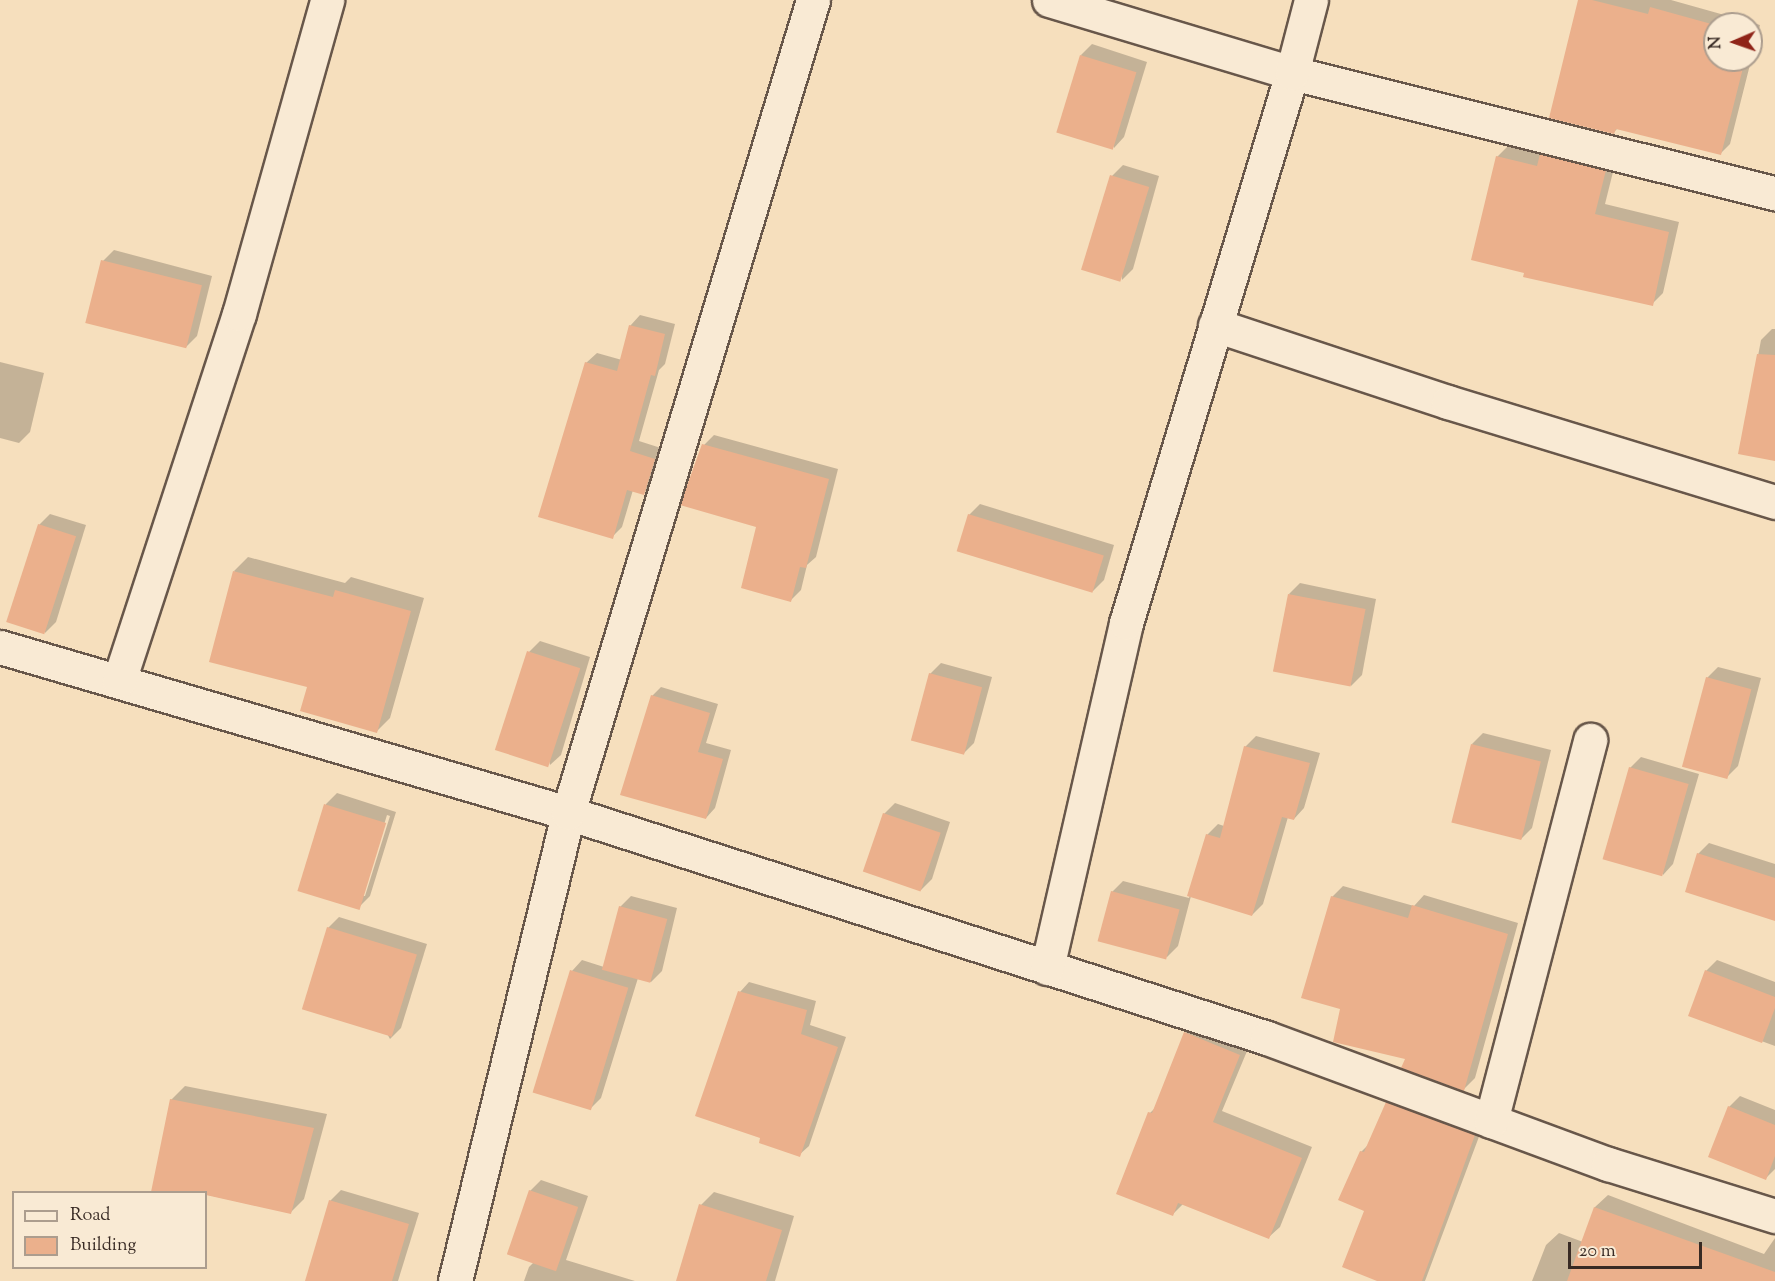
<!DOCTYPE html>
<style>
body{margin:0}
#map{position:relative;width:1775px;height:1281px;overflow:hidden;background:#f6dfbd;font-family:"Sorts Mill Goudy",serif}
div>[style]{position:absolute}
.shadow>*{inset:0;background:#0003}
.building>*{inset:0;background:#ebb08c;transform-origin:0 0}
.roads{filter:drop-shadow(2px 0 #68574a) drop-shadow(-2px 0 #68574a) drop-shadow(0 2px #68574a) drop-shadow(0 -2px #68574a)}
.minor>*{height:33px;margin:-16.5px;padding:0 16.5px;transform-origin:16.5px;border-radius:16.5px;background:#f9ead4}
span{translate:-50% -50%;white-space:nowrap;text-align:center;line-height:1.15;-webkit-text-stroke:4.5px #f9ead4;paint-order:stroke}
.legend{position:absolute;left:12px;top:1191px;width:195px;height:78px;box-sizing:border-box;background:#f9ead4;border:2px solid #ac9d8e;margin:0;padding:8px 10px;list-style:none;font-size:18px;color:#382a24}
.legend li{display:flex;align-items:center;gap:12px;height:30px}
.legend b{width:30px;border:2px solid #ac9d8e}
.north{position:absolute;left:1703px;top:12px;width:60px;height:60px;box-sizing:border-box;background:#f9ead4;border:2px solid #ac9d8e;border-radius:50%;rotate:268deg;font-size:16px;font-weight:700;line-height:24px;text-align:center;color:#382a24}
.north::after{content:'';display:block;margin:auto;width:21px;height:27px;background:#8f2418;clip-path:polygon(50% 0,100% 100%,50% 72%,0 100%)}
.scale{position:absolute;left:1568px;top:1242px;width:134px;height:27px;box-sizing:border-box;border:3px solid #382a24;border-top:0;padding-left:8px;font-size:18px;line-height:21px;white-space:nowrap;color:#382a24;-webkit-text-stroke:4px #f9ead4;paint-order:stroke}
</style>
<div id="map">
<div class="shadow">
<i style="clip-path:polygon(evenodd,1579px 0,1671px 0,1760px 25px,1730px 144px,1720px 154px,1618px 128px,1614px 132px,1579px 0,1715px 24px,1751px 24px,1751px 60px,1715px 60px,1715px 24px)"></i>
<i style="clip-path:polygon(1092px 44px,1147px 62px,1124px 137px,1114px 148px,1081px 55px)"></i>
<i style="clip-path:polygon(1553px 144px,1616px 160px,1605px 204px,1679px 222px,1663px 293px,1652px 304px,1497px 157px,1508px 146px,1542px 154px)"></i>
<i style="clip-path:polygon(1123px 165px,1159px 176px,1133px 269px,1122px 280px,1112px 176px)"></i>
<i style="clip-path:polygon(114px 250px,212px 276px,197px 336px,186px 347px,103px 261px)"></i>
<i style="clip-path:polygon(640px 315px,675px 324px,665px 364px,659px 370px,639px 441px,664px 449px,654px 483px,644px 493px,633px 490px,622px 527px,612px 537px,586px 363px,597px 353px,622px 360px,630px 326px)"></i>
<i style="clip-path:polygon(1772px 329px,1775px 329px,1775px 459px,1740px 453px,1761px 340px)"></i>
<i style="clip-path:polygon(0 362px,44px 373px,30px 432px,19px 443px,0 438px)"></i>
<i style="clip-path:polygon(714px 435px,838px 469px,816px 557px,807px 565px,801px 590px,791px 600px,758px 526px,704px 445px)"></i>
<i style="clip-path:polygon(980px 504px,1114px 545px,1104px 580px,1093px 591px,969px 515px)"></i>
<i style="clip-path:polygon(50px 514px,86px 525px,56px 622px,45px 633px,39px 525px)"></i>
<i style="clip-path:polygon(248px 557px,345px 583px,351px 577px,424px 598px,390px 718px,376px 732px,309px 686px,234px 571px)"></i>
<i style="clip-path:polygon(1300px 583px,1376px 599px,1362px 675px,1351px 686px,1289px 594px)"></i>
<i style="clip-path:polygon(540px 641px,590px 657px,561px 755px,550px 765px,529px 652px)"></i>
<i style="clip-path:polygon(941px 663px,992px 677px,974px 743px,963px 754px,930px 674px)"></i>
<i style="clip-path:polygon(1718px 667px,1761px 678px,1738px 766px,1727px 777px,1707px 678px)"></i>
<i style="clip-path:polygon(661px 687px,718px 704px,706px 743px,731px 750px,715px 808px,706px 818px,652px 696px)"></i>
<i style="clip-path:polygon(1483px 733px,1551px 750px,1532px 828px,1521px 839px,1472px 744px)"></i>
<i style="clip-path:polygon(1256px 736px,1320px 753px,1304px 808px,1294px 819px,1288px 817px,1263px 904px,1252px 915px,1191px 896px,1178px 946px,1167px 957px,1112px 892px,1123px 881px,1189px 898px,1207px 835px,1218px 824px,1224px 826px,1245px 747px)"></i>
<i style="clip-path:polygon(1641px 757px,1699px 774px,1673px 864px,1663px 875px,1630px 768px)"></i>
<i style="clip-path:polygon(evenodd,337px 793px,396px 812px,370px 896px,359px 907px,300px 890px,326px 804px,337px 793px,387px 815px,390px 816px,365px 896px,362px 896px,387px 815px)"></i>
<i style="clip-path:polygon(895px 803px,950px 822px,932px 879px,921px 890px,884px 814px)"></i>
<i style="clip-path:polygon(1709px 843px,1775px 864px,1775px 919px,1698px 854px)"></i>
<i style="clip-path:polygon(1343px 886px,1414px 906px,1424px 895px,1518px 923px,1475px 1078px,1464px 1089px,1407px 1057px,1332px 897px)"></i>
<i style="clip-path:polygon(631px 896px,677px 908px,662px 971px,651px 982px,638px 978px,601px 1098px,590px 1109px,572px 971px,582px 960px,604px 967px,620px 907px)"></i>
<i style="clip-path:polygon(339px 917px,427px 944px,401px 1028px,390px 1039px,328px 928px)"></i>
<i style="clip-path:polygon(1717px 960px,1775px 982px,1775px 1046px,1690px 1015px,1706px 971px)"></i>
<i style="clip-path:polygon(749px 982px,816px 1001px,810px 1025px,846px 1037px,809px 1146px,799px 1155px,740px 992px)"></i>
<i style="clip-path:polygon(1196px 1022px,1250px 1044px,1222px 1111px,1312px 1147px,1280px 1227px,1269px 1237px,1183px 1204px,1172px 1215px,1150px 1113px,1157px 1106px,1185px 1033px)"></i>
<i style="clip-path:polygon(185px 1086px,327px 1114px,304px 1199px,290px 1213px,154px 1183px,171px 1100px)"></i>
<i style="clip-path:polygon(1396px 1094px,1483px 1126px,1425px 1281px,1381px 1281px,1366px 1210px,1361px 1152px,1370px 1143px,1387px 1103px)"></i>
<i style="clip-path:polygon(1740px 1096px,1775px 1110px,1775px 1169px,1766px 1178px,1729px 1107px)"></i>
<i style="clip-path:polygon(541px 1180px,588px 1196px,566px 1260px,635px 1281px,524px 1281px,529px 1267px,534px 1262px,530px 1191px)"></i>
<i style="clip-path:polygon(341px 1190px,419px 1213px,398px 1281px,306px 1281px,330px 1201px)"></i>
<i style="clip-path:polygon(714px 1192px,794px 1216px,775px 1281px,678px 1281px,701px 1205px)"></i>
<i style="clip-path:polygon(1608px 1195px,1764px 1254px,1775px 1238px,1775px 1281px,1532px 1281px,1546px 1245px,1559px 1233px,1583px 1242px,1595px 1207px)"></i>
</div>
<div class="building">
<i style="clip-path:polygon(1578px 0,1592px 0,1648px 14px,1650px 7px,1715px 25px,1715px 60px,1745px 60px,1721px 155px,1616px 129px,1614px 134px,1549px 118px)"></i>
<i style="left:1080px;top:55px;width:59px;height:81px;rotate:17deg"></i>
<i style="clip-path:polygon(1540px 154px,1606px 170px,1595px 214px,1669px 232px,1653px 306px,1523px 277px,1524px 273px,1471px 260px,1496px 156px,1537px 166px)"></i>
<i style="left:1110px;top:175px;width:41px;height:99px;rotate:17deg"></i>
<i style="left:101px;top:260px;width:104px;height:65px;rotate:14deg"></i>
<i style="clip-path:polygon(629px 325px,665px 334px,655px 376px,651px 375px,630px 451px,655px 459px,644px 495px,627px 490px,613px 539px,538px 517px,585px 362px,617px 371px)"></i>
<i style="clip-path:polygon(1757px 354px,1775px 355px,1775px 461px,1738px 454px)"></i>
<i style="clip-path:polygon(702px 444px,829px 479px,806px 568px,800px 567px,791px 602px,741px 588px,756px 527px,680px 505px)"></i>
<i style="left:968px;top:514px;width:142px;height:39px;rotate:17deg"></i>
<i style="left:38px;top:524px;width:40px;height:103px;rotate:18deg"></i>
<i style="clip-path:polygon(233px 571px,333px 597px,335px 590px,411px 611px,377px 733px,300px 711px,307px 687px,209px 662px)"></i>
<i style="left:1288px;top:594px;width:79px;height:79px;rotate:11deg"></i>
<i style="left:527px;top:651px;width:56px;height:104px;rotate:18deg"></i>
<i style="left:929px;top:673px;width:55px;height:70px;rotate:15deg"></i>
<i style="left:1706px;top:677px;width:47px;height:93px;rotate:15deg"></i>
<i style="clip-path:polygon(651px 695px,710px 713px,698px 752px,723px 759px,706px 819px,620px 795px)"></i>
<i style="left:1471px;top:744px;width:72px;height:81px;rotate:14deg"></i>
<i style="clip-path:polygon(1244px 746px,1310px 763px,1294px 820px,1282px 817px,1252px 916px,1187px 896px,1206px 834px,1220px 838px)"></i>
<i style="left:1629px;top:767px;width:62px;height:96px;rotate:16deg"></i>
<i style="left:324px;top:804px;width:65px;height:91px;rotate:17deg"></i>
<i style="left:883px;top:813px;width:61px;height:62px;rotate:19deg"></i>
<i style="clip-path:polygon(1697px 853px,1775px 878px,1775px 921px,1685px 892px)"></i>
<i style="left:1111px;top:891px;width:71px;height:52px;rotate:15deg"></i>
<i style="clip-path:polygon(1331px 896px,1408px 918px,1412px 905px,1508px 934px,1464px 1091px,1401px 1068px,1405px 1059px,1333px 1042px,1340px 1009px,1301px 998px)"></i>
<i style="left:619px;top:906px;width:50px;height:66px;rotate:15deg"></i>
<i style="left:327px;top:927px;width:94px;height:86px;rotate:17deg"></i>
<i style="left:570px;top:970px;width:61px;height:128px;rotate:17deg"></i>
<i style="clip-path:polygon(1705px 970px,1775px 997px,1775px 1008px,1762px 1043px,1688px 1016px)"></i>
<i style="clip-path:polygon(738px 991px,807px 1010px,801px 1034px,838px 1047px,800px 1157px,759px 1143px,760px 1138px,695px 1116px)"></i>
<i style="clip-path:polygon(1184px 1032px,1240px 1055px,1213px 1122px,1302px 1158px,1269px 1239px,1178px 1203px,1173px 1216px,1116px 1194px,1148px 1112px,1152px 1113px)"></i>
<i style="clip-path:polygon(170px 1099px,314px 1128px,291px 1214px,206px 1195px,206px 1192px,151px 1192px)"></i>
<i style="clip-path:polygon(1386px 1102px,1475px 1135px,1422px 1281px,1377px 1281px,1342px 1267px,1364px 1211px,1338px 1200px,1360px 1151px,1364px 1152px)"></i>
<i style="clip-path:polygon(1728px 1106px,1775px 1125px,1775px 1156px,1766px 1180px,1708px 1157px)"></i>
<i style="left:529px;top:1190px;width:52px;height:68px;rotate:19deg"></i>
<i style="clip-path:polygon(329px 1200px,409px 1224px,392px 1281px,305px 1281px)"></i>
<i style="clip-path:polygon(699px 1204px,782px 1230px,766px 1281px,676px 1281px)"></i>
<i style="clip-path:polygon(1594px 1207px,1775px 1272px,1775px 1281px,1567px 1281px)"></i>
</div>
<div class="roads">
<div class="minor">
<i style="left:1049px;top:0;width:254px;rotate:16.7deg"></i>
<i style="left:1292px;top:73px;width:498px;rotate:14deg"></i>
<i style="left:1215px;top:325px;width:245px;rotate:18.3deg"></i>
<i style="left:1448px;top:402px;width:342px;rotate:17deg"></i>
<i style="left:0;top:647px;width:592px;rotate:16.29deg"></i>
<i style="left:568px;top:813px;width:734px;rotate:17.84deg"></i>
<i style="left:1267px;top:1038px;width:364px;rotate:20.3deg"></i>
<i style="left:1608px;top:1164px;width:175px;rotate:17.3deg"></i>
<i style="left:119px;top:681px;width:386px;rotate:-71.9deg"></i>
<i style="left:239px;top:314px;width:326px;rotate:-74.3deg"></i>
<i style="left:1047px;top:968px;width:354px;rotate:-77.1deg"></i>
<i style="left:1126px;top:623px;width:575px;rotate:-73.21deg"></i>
<i style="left:1292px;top:73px;width:75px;rotate:-75.4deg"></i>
<i style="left:1491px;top:1121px;width:394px;rotate:-75.4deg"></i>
<i style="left:455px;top:1281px;width:481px;rotate:-76.4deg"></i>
<i style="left:568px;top:813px;width:849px;rotate:-73.23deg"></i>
</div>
</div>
<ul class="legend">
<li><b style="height:8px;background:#f9ead4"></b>Road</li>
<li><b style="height:16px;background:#ebb08c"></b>Building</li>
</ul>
<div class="north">N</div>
<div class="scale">20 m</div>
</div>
